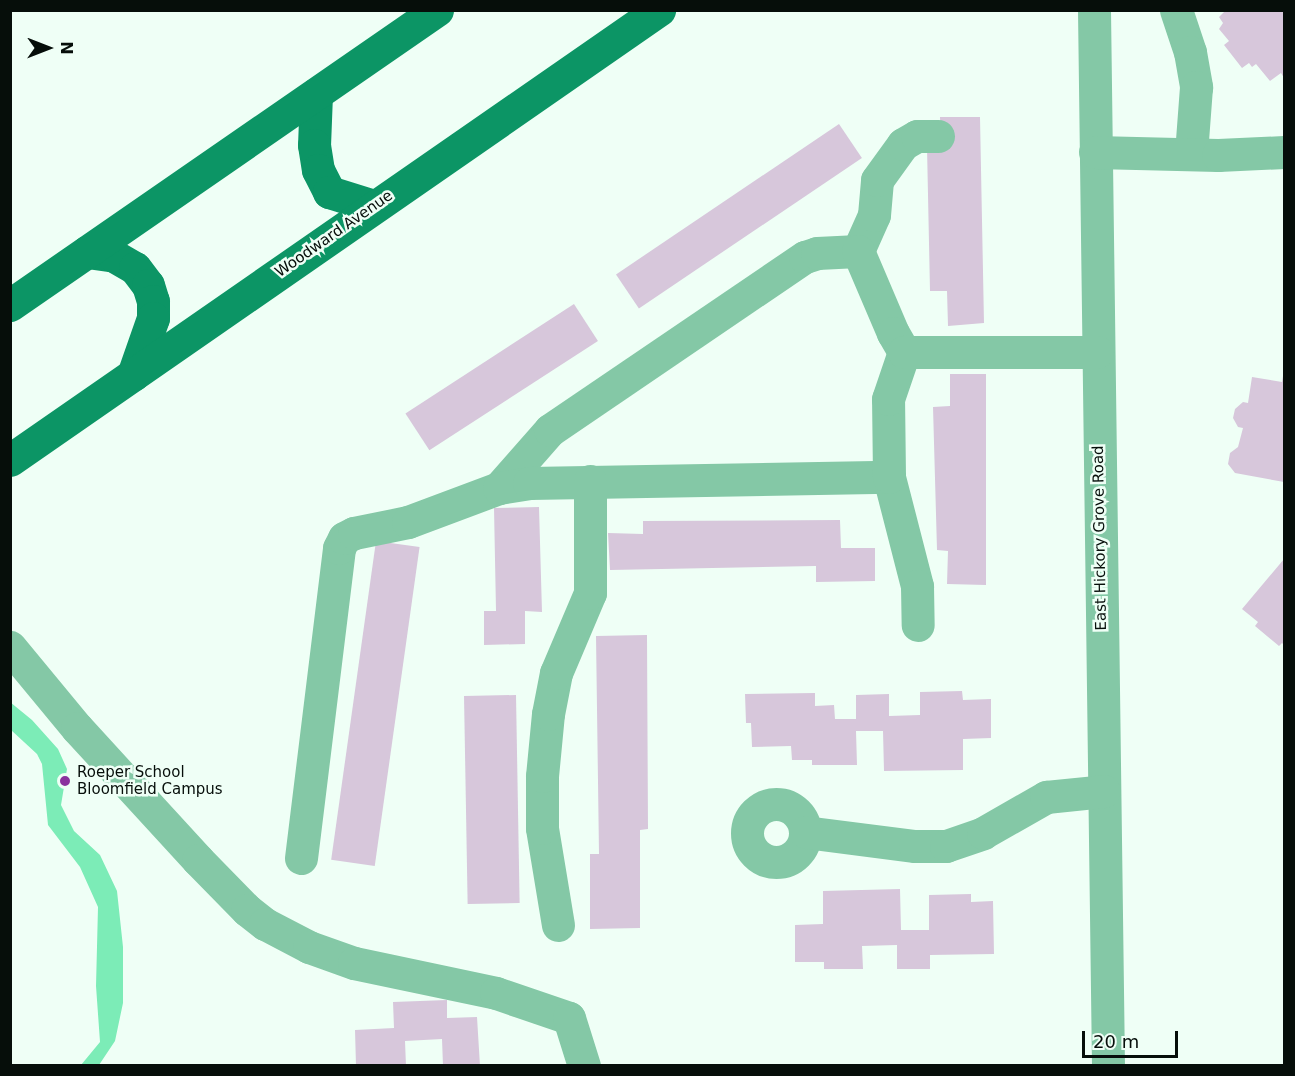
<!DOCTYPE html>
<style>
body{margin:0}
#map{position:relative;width:1295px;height:1076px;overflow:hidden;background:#effff6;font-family:"DejaVu Sans",sans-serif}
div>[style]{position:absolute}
.water>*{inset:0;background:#7cecb7}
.building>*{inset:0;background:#d7c7db;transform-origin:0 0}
.minor>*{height:33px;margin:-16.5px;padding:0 16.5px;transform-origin:16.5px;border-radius:16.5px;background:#84c8a6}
.minor>.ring{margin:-16.5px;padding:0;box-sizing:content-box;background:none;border:33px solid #84c8a6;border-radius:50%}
.major>*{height:33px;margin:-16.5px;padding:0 16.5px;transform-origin:16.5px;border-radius:16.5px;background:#0c9565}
.dots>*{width:16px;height:16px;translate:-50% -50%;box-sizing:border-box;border:3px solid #effff6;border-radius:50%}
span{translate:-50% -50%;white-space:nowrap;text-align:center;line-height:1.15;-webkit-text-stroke:5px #effff6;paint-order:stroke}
.street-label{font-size:15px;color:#060e0a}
.poi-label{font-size:15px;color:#060e0a}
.left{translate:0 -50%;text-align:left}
.frame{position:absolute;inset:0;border:12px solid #060e0a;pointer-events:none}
.north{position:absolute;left:18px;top:18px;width:60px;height:60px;-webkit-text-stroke:4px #effff6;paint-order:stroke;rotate:90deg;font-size:16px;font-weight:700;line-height:24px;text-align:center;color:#060e0a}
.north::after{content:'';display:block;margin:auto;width:21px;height:27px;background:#060e0a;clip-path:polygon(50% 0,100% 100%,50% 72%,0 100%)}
.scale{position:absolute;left:1082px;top:1031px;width:96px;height:27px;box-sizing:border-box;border:3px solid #060e0a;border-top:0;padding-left:8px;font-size:18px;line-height:21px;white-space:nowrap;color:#060e0a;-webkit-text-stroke:4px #effff6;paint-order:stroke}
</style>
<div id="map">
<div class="water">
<i style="clip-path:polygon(10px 702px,32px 720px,58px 749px,67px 769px,61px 805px,74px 831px,100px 855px,117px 891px,123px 947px,123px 1003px,115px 1041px,99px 1065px,81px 1065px,100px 1042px,96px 986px,98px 907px,80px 867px,48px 825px,42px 764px,37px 754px,11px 730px)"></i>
</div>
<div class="building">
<i style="clip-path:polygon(1226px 10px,1284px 10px,1284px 78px,1281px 73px,1270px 81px,1256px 64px,1252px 67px,1249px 63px,1242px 68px,1224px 45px,1229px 41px,1219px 29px,1223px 23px,1219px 17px)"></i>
<i style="clip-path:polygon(940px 117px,980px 117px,984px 323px,948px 326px,947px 291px,930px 291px,927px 147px,941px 147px)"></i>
<i style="left:839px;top:124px;width:41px;height:269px;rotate:56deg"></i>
<i style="left:574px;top:304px;width:44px;height:201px;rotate:57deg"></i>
<i style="clip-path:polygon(950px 374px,986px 374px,986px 585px,947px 584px,948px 551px,937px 550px,933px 407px,950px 406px)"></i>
<i style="clip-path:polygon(1283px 376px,1284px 482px,1235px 473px,1228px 464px,1230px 453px,1238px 447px,1243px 428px,1238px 427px,1233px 418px,1235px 409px,1243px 402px,1248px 403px,1252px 377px,1282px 382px)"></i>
<i style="clip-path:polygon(539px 507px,542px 612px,525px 611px,525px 644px,484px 645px,484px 611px,496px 611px,494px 508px)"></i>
<i style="clip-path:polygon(840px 520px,841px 548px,875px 548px,875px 581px,816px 582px,816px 566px,610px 570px,608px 533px,643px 534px,643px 521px)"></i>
<i style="left:376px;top:541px;width:44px;height:322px;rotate:8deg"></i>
<i style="clip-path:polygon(1284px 559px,1284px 645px,1282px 643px,1279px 646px,1255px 626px,1258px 622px,1242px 609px)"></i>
<i style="clip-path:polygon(647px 635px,648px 829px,640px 830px,640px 928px,590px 929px,590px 854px,599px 854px,596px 636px)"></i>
<i style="clip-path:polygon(962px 691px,963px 700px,991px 699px,991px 738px,963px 739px,963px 770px,884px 771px,883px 731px,856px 731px,857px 765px,812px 765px,812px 760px,792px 760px,791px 746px,752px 747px,751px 723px,746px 723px,745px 694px,815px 693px,815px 706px,834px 705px,835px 719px,856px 719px,856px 695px,889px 694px,889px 716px,920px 715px,920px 692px)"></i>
<i style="left:516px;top:695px;width:208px;height:52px;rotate:89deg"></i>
<i style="clip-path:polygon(900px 889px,901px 930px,929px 930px,929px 895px,971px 894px,971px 902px,993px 901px,994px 954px,930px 955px,930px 969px,897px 969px,897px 945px,862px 946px,863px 969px,824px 969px,824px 962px,795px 962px,795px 925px,823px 924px,823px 891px)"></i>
<i style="clip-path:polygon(447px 1000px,447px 1018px,477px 1017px,480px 1066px,443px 1066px,442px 1039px,405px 1041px,406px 1066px,356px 1066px,355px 1030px,394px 1028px,393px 1002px)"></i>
</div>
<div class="minor">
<i style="left:1094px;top:10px;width:1056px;rotate:89.24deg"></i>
<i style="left:1176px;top:10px;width:44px;rotate:71.6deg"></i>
<i style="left:1190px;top:52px;width:36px;rotate:80deg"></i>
<i style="left:1196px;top:87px;width:67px;rotate:94.3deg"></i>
<i style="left:1095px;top:152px;width:123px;rotate:1.4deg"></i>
<i style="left:1218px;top:155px;width:66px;rotate:-2.6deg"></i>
<i style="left:858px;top:251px;width:39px;rotate:-66deg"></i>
<i style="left:874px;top:215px;width:35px;rotate:-85deg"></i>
<i style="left:877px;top:180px;width:44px;rotate:-54.2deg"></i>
<i style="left:903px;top:144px;width:16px;rotate:-30deg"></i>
<i style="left:917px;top:136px;width:21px"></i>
<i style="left:889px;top:477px;width:113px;rotate:75.6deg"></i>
<i style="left:917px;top:586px;width:39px;rotate:89deg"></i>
<i style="left:499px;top:488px;width:77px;rotate:-48.7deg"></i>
<i style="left:550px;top:430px;width:308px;rotate:-34.2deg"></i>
<i style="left:805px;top:257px;width:13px;rotate:-18deg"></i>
<i style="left:817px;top:253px;width:41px;rotate:-2.8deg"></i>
<i style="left:858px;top:251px;width:89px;rotate:66.9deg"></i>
<i style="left:893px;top:333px;width:22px;rotate:60deg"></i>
<i style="left:10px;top:647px;width:105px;rotate:50.4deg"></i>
<i style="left:77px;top:728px;width:179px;rotate:47.5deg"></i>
<i style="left:198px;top:860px;width:70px;rotate:45.6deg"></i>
<i style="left:247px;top:910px;width:23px;rotate:38deg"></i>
<i style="left:265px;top:924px;width:50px;rotate:27.6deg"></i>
<i style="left:309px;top:947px;width:48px;rotate:19.6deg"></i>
<i style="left:354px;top:963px;width:145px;rotate:11.9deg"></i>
<i style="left:496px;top:993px;width:77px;rotate:18.9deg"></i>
<i style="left:569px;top:1018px;width:50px;rotate:72.6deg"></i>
<i class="ring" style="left:747px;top:804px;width:25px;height:25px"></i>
<i style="left:805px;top:832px;width:111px;rotate:7.3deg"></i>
<i style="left:915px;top:846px;width:31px"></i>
<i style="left:946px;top:846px;width:39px;rotate:-19deg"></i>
<i style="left:983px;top:833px;width:73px;rotate:-29.7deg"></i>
<i style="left:1046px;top:797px;width:58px;rotate:-5.9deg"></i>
<i style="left:301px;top:858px;width:312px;rotate:-83deg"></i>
<i style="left:339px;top:548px;width:11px;rotate:-63deg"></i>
<i style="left:344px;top:538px;width:11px;rotate:-27deg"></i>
<i style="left:354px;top:533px;width:55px;rotate:-11.5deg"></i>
<i style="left:408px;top:522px;width:97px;rotate:-20.5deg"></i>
<i style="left:499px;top:488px;width:30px;rotate:-9deg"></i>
<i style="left:529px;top:483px;width:360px;rotate:-1deg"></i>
<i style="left:889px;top:477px;width:78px;rotate:-90.7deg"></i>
<i style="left:888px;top:399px;width:50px;rotate:-71.2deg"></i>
<i style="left:904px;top:352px;width:193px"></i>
<i style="left:558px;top:925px;width:98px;rotate:-99.4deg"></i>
<i style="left:542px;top:828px;width:52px;rotate:-90deg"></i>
<i style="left:542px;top:776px;width:62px;rotate:-84.5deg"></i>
<i style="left:548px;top:714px;width:42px;rotate:-79deg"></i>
<i style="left:556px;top:673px;width:87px;rotate:-67deg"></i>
<i style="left:590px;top:593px;width:112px;rotate:-90deg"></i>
</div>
<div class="major">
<i style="left:316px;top:94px;width:51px;rotate:92.2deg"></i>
<i style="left:314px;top:145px;width:25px;rotate:81deg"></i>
<i style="left:318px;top:170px;width:25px;rotate:63deg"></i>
<i style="left:329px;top:192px;width:47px;rotate:17.3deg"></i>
<i style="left:87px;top:252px;width:27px;rotate:8deg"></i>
<i style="left:114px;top:256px;width:24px;rotate:30deg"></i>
<i style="left:135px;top:268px;width:21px;rotate:53deg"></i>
<i style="left:148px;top:285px;width:17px;rotate:73deg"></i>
<i style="left:153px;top:301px;width:17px;rotate:90deg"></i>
<i style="left:153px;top:318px;width:60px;rotate:109.3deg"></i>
<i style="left:10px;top:305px;width:519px;rotate:-34.64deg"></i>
<i style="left:10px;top:460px;width:790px;rotate:-34.74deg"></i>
</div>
<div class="dots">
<i style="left:65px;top:781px;background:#8a329e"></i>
</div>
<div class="street-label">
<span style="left:334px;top:234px;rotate:-35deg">Woodward Avenue</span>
<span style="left:1100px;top:538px;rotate:-91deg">East Hickory Grove Road</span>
</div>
<div class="poi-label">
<span class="left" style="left:77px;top:781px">Roeper School<br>Bloomfield Campus</span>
</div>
<div class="frame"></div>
<div class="north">N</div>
<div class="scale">20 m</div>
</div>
